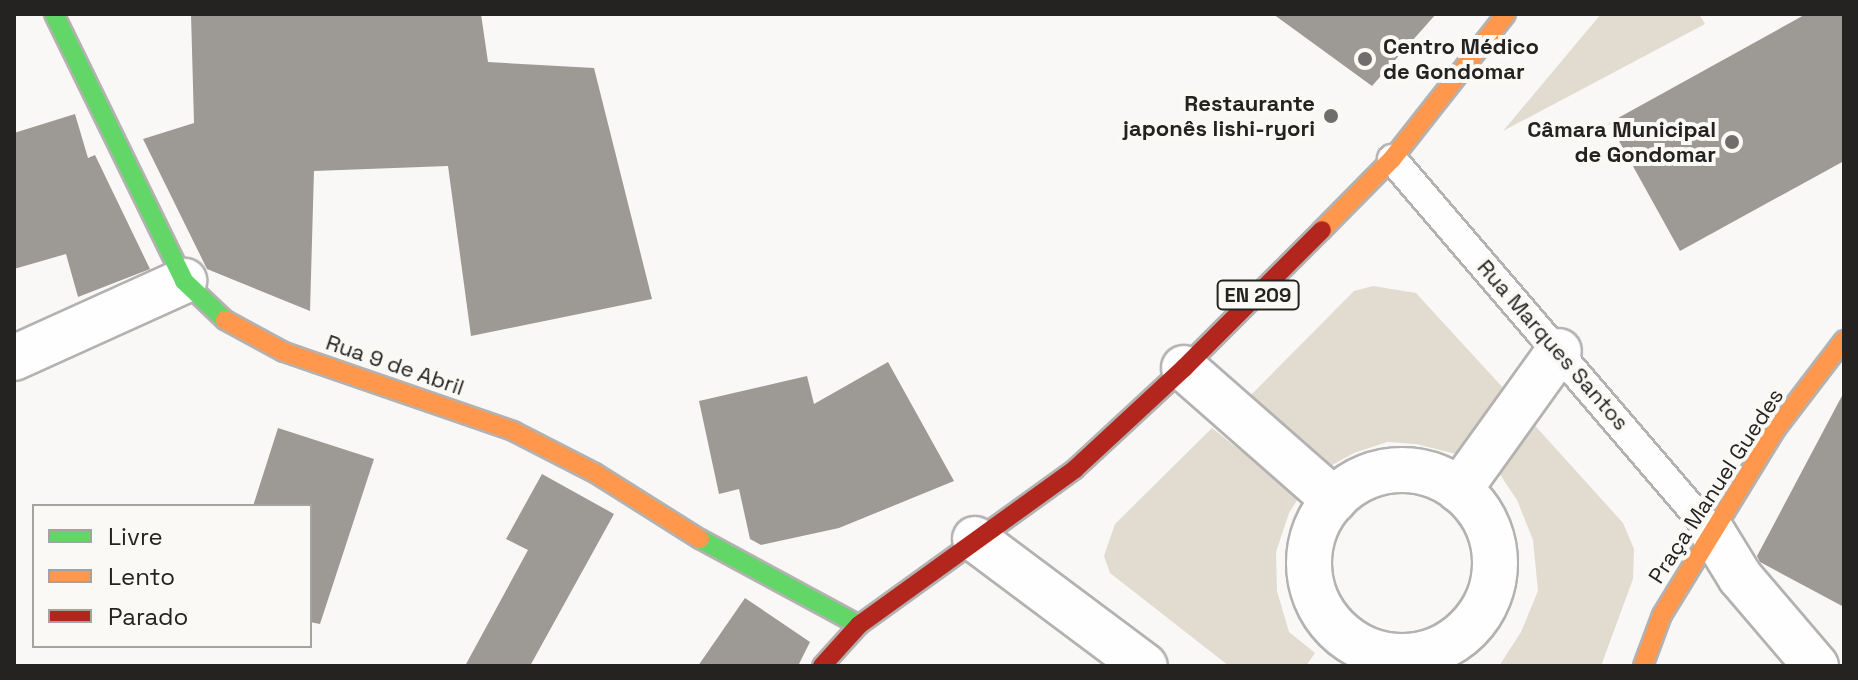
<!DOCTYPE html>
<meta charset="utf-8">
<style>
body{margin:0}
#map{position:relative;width:1858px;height:680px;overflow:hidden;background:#f9f8f6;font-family:"Space Grotesk",sans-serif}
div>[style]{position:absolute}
.green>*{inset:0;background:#e1dbd0}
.building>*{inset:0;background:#9d9a95}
.roads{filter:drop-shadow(2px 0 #b3b2b1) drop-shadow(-2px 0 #b3b2b1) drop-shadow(0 2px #b3b2b1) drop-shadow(0 -2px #b3b2b1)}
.lane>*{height:28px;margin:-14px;padding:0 14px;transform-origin:14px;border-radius:14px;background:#fefefe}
.street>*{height:44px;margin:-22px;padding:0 22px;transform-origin:22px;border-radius:22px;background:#fefefe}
.street>.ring{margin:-22px;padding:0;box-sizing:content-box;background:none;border:44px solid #fefefe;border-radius:50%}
.fast>*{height:18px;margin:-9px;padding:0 9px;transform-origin:9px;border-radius:9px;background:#63d668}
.slow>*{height:18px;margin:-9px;padding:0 9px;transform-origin:9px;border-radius:9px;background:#ff974d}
.jam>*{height:18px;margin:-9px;padding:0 9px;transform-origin:9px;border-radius:9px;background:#b3261e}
.dots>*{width:22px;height:22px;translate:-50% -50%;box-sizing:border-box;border:4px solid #faf9f5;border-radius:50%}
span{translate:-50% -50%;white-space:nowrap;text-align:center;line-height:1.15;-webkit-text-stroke:8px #faf9f5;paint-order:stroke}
.shield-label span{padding:2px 6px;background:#faf9f5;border:2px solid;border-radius:6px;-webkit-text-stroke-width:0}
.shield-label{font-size:20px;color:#242322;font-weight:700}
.poi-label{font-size:22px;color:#242322;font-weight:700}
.left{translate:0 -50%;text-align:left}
.right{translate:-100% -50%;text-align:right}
.street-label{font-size:22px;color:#242322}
.frame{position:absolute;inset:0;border:16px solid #242322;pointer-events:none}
.legend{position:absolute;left:32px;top:504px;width:280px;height:144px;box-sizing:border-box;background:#faf9f5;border:2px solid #a4a3a1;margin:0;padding:10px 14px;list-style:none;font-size:24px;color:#242322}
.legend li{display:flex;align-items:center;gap:16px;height:40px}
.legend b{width:40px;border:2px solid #a4a3a1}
</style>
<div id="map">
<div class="green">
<i style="clip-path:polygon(1601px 14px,1699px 14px,1705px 24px,1503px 131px)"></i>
<i style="clip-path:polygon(1373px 286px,1416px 293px,1505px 390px,1456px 454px,1416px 444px,1387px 442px,1354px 453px,1325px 469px,1248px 398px,1354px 291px)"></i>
<i style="clip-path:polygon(1529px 419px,1623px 523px,1634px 549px,1633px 579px,1601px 666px,1499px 666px,1521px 632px,1538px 591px,1533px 540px,1517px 500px,1497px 470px)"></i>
<i style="clip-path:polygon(1212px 428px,1299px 497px,1289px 513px,1276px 552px,1277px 591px,1289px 632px,1315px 653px,1306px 666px,1229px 666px,1110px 573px,1104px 556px,1115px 524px)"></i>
</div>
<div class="building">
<i style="clip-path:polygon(191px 14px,481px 14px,488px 62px,594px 68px,652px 299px,471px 336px,448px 166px,314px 171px,310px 311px,207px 269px,143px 139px,194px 123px)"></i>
<i style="clip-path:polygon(1273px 14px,1436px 14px,1372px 86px)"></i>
<i style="clip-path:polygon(1806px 14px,1844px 14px,1844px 161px,1680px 251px,1609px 123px)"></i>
<i style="clip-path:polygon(75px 114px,88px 158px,95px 155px,150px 269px,78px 297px,66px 254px,14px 269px,14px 133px)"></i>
<i style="clip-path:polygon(888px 362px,954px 481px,839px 528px,761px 545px,750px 539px,739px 489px,719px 494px,699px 401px,807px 376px,814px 404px)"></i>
<i style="clip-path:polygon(1844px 392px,1844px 607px,1760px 562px,1757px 556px)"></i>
<i style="clip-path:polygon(278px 428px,374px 459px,320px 624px,310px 622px,310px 506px,253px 506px)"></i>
<i style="clip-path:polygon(542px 474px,614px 514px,530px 666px,465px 666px,528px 550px,506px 539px)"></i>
<i style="clip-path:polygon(745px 598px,810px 642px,798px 666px,698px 666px)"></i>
</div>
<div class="roads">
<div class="lane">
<i style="left:1392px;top:159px;width:493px;rotate:49.4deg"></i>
</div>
<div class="street">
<i style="left:14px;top:358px;width:187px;rotate:-24.4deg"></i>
<i style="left:1184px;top:368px;width:200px;rotate:41.3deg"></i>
<i class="ring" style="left:1309px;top:470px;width:142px;height:142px"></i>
<i style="left:1459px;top:490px;width:171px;rotate:-54.3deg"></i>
<i style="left:1713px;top:533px;width:52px;rotate:58.5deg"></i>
<i style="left:1740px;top:577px;width:117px;rotate:49.5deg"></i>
<i style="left:975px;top:539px;width:212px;rotate:36.8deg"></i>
</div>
<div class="fast">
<i style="left:54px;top:14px;width:297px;rotate:64deg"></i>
<i style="left:184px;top:281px;width:57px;rotate:43.6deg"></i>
<i style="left:700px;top:539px;width:181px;rotate:28.4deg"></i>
</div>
<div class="slow">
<i style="left:1322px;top:230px;width:100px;rotate:-45.4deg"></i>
<i style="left:1392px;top:159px;width:184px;rotate:-51.8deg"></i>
<i style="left:225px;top:320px;width:67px;rotate:28.5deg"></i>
<i style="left:284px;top:352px;width:242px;rotate:19deg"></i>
<i style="left:513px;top:431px;width:92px;rotate:27.1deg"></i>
<i style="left:595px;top:473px;width:124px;rotate:32.2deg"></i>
<i style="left:1643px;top:666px;width:54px;rotate:-69.6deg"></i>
<i style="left:1662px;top:615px;width:218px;rotate:-58.5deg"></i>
<i style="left:1776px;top:429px;width:112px;rotate:-52.6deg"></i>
</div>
<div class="jam">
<i style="left:822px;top:666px;width:55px;rotate:-47.9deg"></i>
<i style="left:859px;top:625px;width:266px;rotate:-35.8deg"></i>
<i style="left:1075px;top:469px;width:149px;rotate:-42.8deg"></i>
<i style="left:1184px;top:368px;width:195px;rotate:-45deg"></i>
</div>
</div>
<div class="dots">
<i style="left:1365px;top:59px;background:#6f6e6c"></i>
<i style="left:1331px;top:116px;background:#6f6e6c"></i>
<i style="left:1732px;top:142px;background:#6f6e6c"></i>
</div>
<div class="shield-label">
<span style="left:1258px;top:295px">EN 209</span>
</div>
<div class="poi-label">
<span class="left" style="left:1383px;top:59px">Centro Médico<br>de Gondomar</span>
<span class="right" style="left:1315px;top:116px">Restaurante<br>japonês lishi-ryori</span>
<span class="right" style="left:1716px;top:142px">Câmara Municipal<br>de Gondomar</span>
</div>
<div class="street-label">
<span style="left:1553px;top:345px;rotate:49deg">Rua Marques Santos</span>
<span style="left:395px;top:365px;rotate:19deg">Rua 9 de Abril</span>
<span style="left:1716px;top:486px;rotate:-57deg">Praça Manuel Guedes</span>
</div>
<div class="frame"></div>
<ul class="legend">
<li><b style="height:10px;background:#63d668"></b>Livre</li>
<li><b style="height:10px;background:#ff974d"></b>Lento</li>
<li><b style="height:10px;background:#b3261e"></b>Parado</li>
</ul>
</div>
